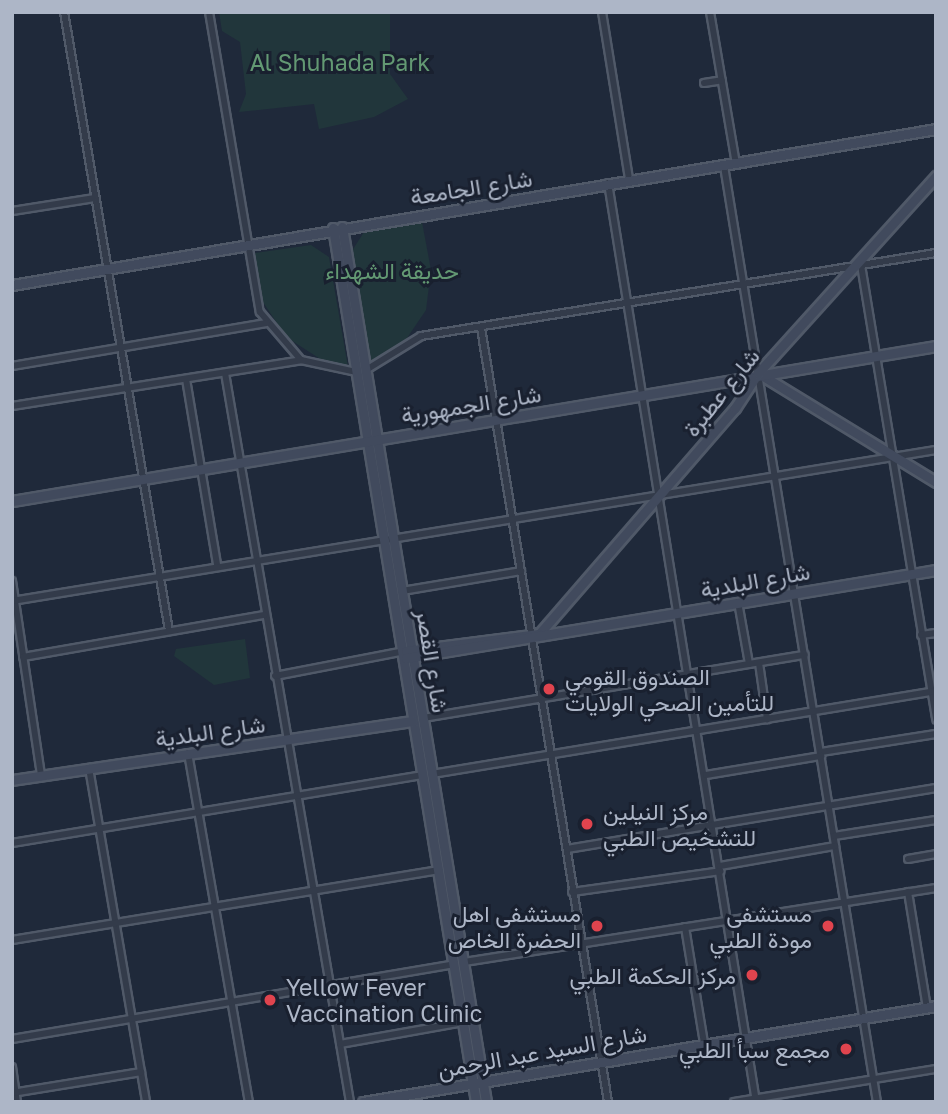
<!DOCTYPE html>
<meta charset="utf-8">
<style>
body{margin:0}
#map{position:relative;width:948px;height:1114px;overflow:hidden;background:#1f293a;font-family:"Golos Text",Vazirmatn,sans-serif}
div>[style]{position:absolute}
.green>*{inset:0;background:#21363b}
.roads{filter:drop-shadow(2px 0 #505968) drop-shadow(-2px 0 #505968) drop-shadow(0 2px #505968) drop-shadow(0 -2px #505968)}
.street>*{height:6px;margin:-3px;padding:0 3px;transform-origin:3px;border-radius:3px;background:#333b4a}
.secondary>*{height:9px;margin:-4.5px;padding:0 4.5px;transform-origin:4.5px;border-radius:4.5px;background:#414a5d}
.dots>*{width:19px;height:19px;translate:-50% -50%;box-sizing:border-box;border:4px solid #19202f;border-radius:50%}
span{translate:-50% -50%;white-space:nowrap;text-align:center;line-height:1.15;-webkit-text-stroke:6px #19202f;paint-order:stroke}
.park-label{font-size:23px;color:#639973}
.street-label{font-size:23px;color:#adb6c7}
.poi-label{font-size:23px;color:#adb6c7}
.left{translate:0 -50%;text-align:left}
.right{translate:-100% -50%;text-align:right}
.frame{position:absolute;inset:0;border:14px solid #adb6c7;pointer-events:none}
</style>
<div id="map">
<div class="green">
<i style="clip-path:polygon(219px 12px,390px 12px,390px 74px,408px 99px,374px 117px,319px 129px,314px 104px,239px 112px,246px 94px,240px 42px,222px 31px)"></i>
<i style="clip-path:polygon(422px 222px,431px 270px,426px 310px,403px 344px,367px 364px,350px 254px,364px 232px)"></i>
<i style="clip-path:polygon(311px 245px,329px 257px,348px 367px,325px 362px,286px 337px,261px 299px,255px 253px)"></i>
<i style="clip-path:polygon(245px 639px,250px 678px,214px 685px,174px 656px,176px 649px)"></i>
</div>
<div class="roads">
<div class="street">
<i style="left:64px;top:12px;width:628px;rotate:80.37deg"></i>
<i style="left:209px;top:12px;width:304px;rotate:80.4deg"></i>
<i style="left:260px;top:312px;width:63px;rotate:49.5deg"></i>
<i style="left:301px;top:360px;width:56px;rotate:12.3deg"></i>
<i style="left:602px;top:12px;width:169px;rotate:80.8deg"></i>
<i style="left:710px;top:12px;width:154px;rotate:80.3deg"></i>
<i style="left:704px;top:83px;width:18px;rotate:-9deg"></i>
<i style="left:724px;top:166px;width:948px;rotate:80.72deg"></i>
<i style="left:608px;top:183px;width:931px;rotate:80.85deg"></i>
<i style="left:12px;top:211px;width:84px;rotate:-8.9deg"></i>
<i style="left:861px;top:265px;width:461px;rotate:80.6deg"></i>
<i style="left:481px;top:328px;width:784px;rotate:80.68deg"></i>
<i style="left:12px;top:366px;width:258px;rotate:-9.6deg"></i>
<i style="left:366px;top:370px;width:65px;rotate:-31.7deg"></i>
<i style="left:421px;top:336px;width:522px;rotate:-9.16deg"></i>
<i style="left:225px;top:373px;width:740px;rotate:80.27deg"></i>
<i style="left:186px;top:379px;width:189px;rotate:80.5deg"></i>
<i style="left:12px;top:406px;width:293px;rotate:-9deg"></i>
<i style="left:12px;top:581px;width:196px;rotate:81.5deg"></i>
<i style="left:402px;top:591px;width:121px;rotate:-9.5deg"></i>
<i style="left:12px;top:601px;width:936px;rotate:-9.28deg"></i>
<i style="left:738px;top:602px;width:63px;rotate:79.9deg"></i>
<i style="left:921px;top:635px;width:15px;rotate:-8deg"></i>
<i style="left:23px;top:657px;width:245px;rotate:-9.9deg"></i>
<i style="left:759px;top:663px;width:57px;rotate:81.9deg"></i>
<i style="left:275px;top:676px;width:127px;rotate:-10.9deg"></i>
<i style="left:423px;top:718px;width:387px;rotate:-9.4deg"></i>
<i style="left:821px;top:752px;width:116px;rotate:-8.9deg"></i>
<i style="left:188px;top:753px;width:354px;rotate:80.1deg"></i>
<i style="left:89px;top:768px;width:339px;rotate:80.3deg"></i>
<i style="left:432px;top:774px;width:511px;rotate:-9.35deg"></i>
<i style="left:706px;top:775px;width:117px;rotate:-9.4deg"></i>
<i style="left:834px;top:836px;width:103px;rotate:-8.9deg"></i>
<i style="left:12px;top:843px;width:417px;rotate:-9.4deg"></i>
<i style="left:567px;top:849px;width:374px;rotate:-9.4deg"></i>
<i style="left:908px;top:859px;width:28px;rotate:-10deg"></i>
<i style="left:720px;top:866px;width:117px;rotate:-9.9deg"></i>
<i style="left:572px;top:892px;width:150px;rotate:-8deg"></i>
<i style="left:908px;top:892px;width:118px;rotate:80.7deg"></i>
<i style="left:685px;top:927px;width:118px;rotate:80.7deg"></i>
<i style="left:12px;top:940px;width:433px;rotate:-9.3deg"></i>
<i style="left:464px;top:962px;width:478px;rotate:-8.9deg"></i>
<i style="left:12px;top:1039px;width:449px;rotate:-9.6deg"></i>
<i style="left:340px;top:1044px;width:125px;rotate:-10.1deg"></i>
<i style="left:12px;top:1067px;width:35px;rotate:82deg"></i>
<i style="left:12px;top:1093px;width:131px;rotate:-9.2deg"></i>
<i style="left:734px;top:1102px;width:205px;rotate:-9.3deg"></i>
</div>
<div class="secondary">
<i style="left:342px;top:227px;width:887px;rotate:80.65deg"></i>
<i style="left:333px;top:228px;width:886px;rotate:80.71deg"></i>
<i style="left:12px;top:285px;width:937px;rotate:-9.58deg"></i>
<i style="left:758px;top:373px;width:209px;rotate:31.5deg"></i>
<i style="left:12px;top:501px;width:937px;rotate:-9.52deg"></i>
<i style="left:539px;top:634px;width:299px;rotate:-49.1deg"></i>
<i style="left:735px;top:408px;width:42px;rotate:-56.7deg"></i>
<i style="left:758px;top:373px;width:266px;rotate:-47.9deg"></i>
<i style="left:406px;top:651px;width:134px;rotate:-7.3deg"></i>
<i style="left:406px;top:658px;width:537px;rotate:-9.43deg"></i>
<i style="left:12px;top:780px;width:405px;rotate:-8.4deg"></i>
<i style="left:363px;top:1102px;width:581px;rotate:-9.51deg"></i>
</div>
</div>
<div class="dots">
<i style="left:549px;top:689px;background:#e0444e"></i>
<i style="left:587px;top:824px;background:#e0444e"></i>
<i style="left:597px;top:926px;background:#e0444e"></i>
<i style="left:828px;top:926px;background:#e0444e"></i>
<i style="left:752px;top:975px;background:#e0444e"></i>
<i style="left:270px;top:1000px;background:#e0444e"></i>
<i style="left:846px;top:1049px;background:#e0444e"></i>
</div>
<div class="park-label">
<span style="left:340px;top:62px">Al Shuhada Park</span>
<span style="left:392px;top:270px">حديقة الشهداء</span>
</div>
<div class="street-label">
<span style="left:471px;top:187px;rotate:-9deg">شارع الجامعة</span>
<span style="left:721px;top:392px;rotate:-51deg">شارع عطبرة</span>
<span style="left:471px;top:404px;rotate:-9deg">شارع الجمهورية</span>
<span style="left:755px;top:580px;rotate:-10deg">شارع البلدية</span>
<span style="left:433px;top:661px;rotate:81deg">شارع القصر</span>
<span style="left:210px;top:731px;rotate:-8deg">شارع البلدية</span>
<span style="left:542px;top:1051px;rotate:-10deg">شارع السيد عبد الرحمن</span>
</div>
<div class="poi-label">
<span class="left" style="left:565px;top:689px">الصندوق القومي<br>للتأمين الصحي الولايات</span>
<span class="left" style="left:603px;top:824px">مركز النيلين<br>للتشخيص الطبي</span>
<span class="right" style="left:581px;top:926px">مستشفى اهل<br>الحضرة الخاص</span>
<span class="right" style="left:812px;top:926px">مستشفى<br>مودة الطبي</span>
<span class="right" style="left:736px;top:975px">مركز الحكمة الطبي</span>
<span class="left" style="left:286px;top:1000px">Yellow Fever<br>Vaccination Clinic</span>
<span class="right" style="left:830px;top:1049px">مجمع سبأ الطبي</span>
</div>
<div class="frame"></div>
</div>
